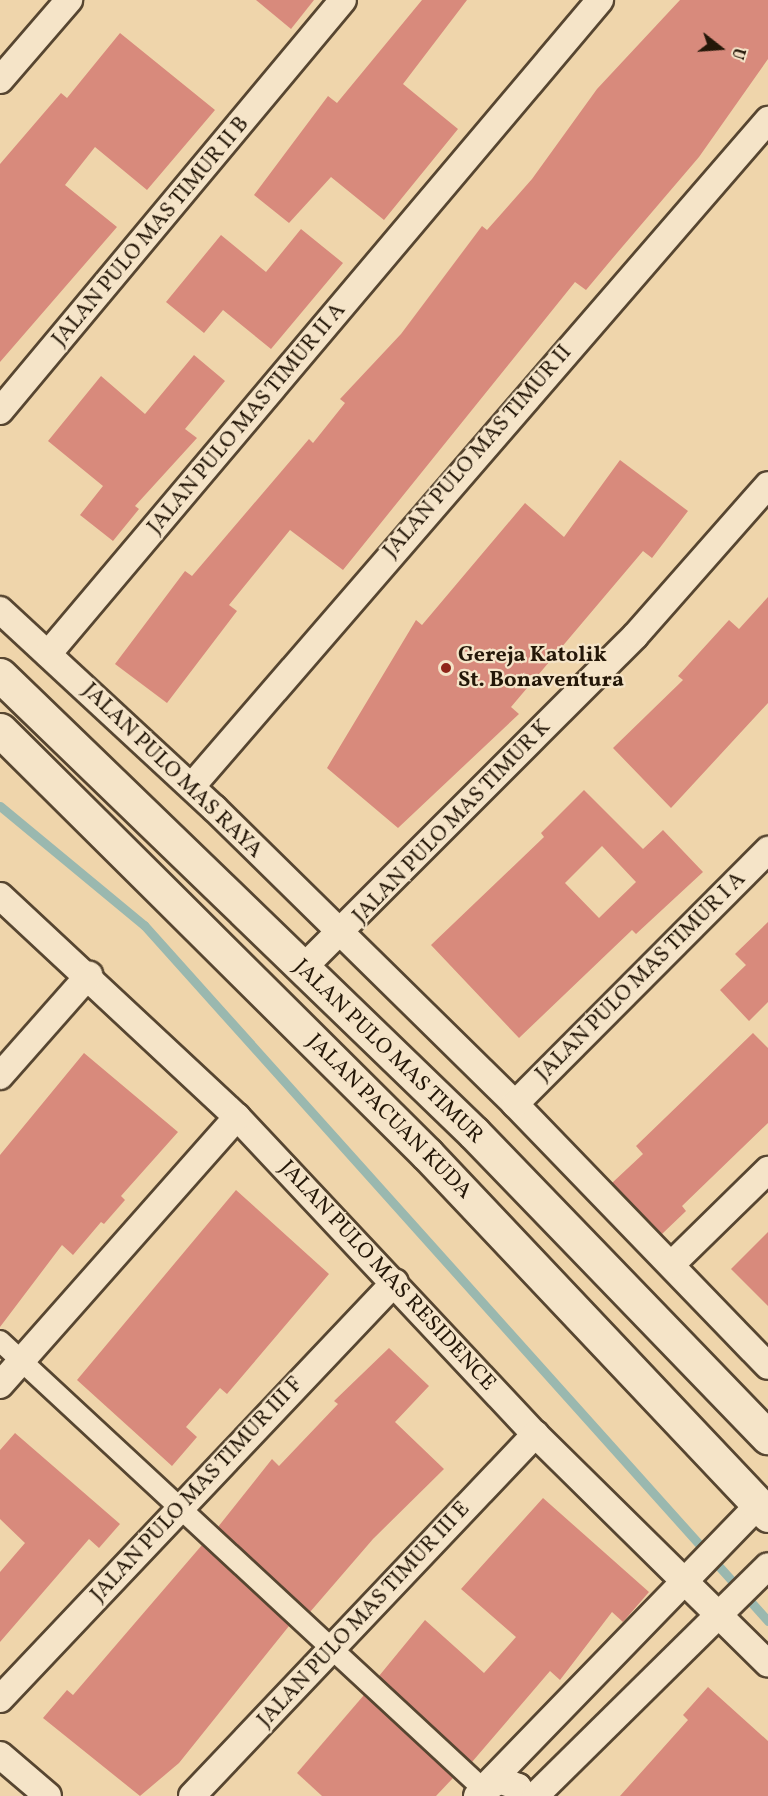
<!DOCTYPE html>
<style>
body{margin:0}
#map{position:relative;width:768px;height:1796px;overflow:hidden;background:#efd5ab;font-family:Vollkorn,serif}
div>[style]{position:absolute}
.stream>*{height:9px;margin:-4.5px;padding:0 4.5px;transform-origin:4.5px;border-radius:4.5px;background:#9ab8af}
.building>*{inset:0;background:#d88a7c}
.roads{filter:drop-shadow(2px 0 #574631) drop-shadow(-2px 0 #574631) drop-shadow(0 2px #574631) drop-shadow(0 -2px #574631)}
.pedestrian>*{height:20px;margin:-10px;padding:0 10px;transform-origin:10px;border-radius:10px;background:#f5e4c8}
.minor>*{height:26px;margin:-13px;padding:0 13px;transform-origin:13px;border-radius:13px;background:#f5e4c8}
.tertiary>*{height:33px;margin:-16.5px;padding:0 16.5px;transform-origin:16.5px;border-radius:16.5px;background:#f5e4c8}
.dots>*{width:16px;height:16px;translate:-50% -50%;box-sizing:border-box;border:3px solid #f5e4c8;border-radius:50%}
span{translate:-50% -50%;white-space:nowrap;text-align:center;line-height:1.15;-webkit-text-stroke:4.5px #f5e4c8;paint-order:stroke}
.street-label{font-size:22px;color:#241708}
.poi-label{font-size:22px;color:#241708;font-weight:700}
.left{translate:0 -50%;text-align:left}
.north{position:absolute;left:690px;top:18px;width:60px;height:60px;-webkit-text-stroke:4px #f5e4c8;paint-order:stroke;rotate:107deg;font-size:16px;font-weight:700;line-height:24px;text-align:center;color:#241708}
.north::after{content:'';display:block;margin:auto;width:21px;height:27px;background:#241708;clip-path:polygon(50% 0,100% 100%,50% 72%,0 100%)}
</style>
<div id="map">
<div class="stream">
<i style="left:0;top:806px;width:187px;rotate:39.6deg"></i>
<i style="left:144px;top:925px;width:935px;rotate:48.12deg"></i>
</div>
<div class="building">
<i style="clip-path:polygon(256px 0,314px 0,291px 29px)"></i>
<i style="clip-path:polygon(422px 0,467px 0,403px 84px,458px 129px,384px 220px,331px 177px,289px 223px,254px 195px,328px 96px,337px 103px)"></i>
<i style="clip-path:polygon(680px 0,768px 0,768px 59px,699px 157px,617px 253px,586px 290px,575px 282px,343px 570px,290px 530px,229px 605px,237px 611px,167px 703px,115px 664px,185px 571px,192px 576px,309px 439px,313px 443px,345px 403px,340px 399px,401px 334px,482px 226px,487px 230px,532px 179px,597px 89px)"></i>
<i style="clip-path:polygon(120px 33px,215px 110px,147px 190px,95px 147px,65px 185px,117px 227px,0 362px,0 164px,61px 93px,67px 98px)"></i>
<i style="clip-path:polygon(301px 229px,343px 263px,271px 349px,223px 310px,204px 333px,166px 302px,221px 235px,266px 272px)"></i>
<i style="clip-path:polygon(194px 355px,225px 381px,185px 429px,197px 438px,135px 506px,139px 509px,113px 541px,80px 515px,103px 486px,48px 441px,101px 376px,145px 414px)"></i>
<i style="clip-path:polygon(620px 460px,688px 511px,652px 558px,643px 551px,511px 707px,519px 714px,398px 828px,327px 768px,416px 620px,422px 625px,525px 503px,564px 537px)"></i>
<i style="clip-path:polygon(768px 597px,768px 703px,671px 808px,613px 748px,683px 680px,678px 676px,729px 620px,739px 629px)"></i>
<i style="clip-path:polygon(evenodd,584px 790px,643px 849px,663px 830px,703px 872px,636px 934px,632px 930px,519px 1038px,431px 945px,544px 837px,541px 833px,584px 790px,602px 846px,636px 882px,599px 918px,565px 883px,602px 846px)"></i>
<i style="clip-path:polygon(768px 922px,768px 1002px,749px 1021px,720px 990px,746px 965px,735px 954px)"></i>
<i style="clip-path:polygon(753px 1033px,768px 1048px,768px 1123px,682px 1206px,686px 1211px,662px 1234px,612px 1183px,643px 1154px,636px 1146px)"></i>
<i style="clip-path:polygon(84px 1053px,178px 1132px,121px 1196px,125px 1200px,104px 1224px,101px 1222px,73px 1255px,62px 1245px,0 1327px,0 1155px)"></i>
<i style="clip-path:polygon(236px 1190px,329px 1274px,227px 1394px,220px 1388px,186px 1427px,197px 1437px,172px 1466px,77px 1380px)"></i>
<i style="clip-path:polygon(768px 1232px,768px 1306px,731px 1269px)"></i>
<i style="clip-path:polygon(389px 1348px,429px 1386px,395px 1422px,444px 1469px,373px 1539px,310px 1612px,218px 1527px,272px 1459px,279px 1466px,338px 1404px,334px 1401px)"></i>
<i style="clip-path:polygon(15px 1433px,120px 1524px,99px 1548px,89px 1539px,0 1642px,0 1572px,25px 1543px,0 1519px,0 1450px)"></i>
<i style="clip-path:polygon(543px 1498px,649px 1592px,623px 1622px,612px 1612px,560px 1680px,550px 1671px,472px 1762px,379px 1676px,425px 1620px,484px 1673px,516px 1637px,461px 1589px)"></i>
<i style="clip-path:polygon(202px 1545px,289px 1626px,179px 1763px,140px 1796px,43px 1718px,67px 1690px,73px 1695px)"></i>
<i style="clip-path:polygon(708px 1687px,768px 1741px,768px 1796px,620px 1796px,688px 1720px,683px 1715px)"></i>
<i style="clip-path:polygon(364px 1695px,453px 1778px,436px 1796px,322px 1796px,297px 1773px)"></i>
</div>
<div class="roads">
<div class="pedestrian">
<i style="left:0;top:1341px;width:657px;rotate:42.84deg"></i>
</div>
<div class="minor">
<i style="left:0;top:80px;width:106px;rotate:-49.2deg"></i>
<i style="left:0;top:411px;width:535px;rotate:-50.15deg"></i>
<i style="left:0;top:610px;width:292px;rotate:42.8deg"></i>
<i style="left:214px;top:808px;width:422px;rotate:44.5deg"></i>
<i style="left:515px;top:1104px;width:364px;rotate:46deg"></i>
<i style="left:48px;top:654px;width:856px;rotate:-49.83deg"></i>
<i style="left:192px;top:786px;width:881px;rotate:-49.14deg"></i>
<i style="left:0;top:896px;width:324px;rotate:43deg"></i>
<i style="left:237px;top:1117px;width:435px;rotate:46.8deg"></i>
<i style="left:535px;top:1434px;width:327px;rotate:44.6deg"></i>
<i style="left:302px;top:969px;width:471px;rotate:-45deg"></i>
<i style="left:635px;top:636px;width:201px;rotate:-48.6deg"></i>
<i style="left:0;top:1076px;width:135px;rotate:-48.6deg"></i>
<i style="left:515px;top:1104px;width:359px;rotate:-45.1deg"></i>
<i style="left:671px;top:1265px;width:136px;rotate:-44.4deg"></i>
<i style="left:0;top:1385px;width:358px;rotate:-48.5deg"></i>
<i style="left:0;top:1699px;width:574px;rotate:-46.55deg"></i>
<i style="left:0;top:1755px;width:63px;rotate:40.5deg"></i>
<i style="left:490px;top:1782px;width:385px;rotate:-45.9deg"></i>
<i style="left:192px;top:1796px;width:499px;rotate:-46.5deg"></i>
<i style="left:477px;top:1796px;width:27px;rotate:-36deg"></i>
<i style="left:499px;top:1780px;width:20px;rotate:20deg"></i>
<i style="left:518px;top:1787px;width:11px;rotate:56deg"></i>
<i style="left:535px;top:1796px;width:327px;rotate:-44.6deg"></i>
</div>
<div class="tertiary">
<i style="left:0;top:675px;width:659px;rotate:44.02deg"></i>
<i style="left:474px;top:1133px;width:423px;rotate:46deg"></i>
<i style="left:0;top:730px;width:602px;rotate:44.8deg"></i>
<i style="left:427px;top:1154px;width:497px;rotate:46.6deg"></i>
</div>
</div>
<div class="dots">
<i style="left:446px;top:668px;background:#8f2418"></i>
</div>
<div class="street-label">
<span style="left:151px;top:232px;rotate:-50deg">JALAN PULO MAS TIMUR II B</span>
<span style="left:247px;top:419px;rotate:-50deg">JALAN PULO MAS TIMUR II A</span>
<span style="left:478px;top:452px;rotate:-49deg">JALAN PULO MAS TIMUR II</span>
<span style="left:172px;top:771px;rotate:44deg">JALAN PULO MAS RAYA</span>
<span style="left:452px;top:822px;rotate:-46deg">JALAN PULO MAS TIMUR K</span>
<span style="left:641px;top:977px;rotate:-45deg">JALAN PULO MAS TIMUR I A</span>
<span style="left:388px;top:1052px;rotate:44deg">JALAN PULO MAS TIMUR</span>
<span style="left:389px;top:1117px;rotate:45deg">JALAN PACUAN KUDA</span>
<span style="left:387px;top:1276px;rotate:47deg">JALAN PULO MAS RESIDENCE</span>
<span style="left:197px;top:1490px;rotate:-47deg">JALAN PULO MAS TIMUR III F</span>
<span style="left:364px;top:1615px;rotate:-47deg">JALAN PULO MAS TIMUR III E</span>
</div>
<div class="poi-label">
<span class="left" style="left:458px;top:668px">Gereja Katolik<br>St. Bonaventura</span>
</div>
<div class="north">U</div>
</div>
